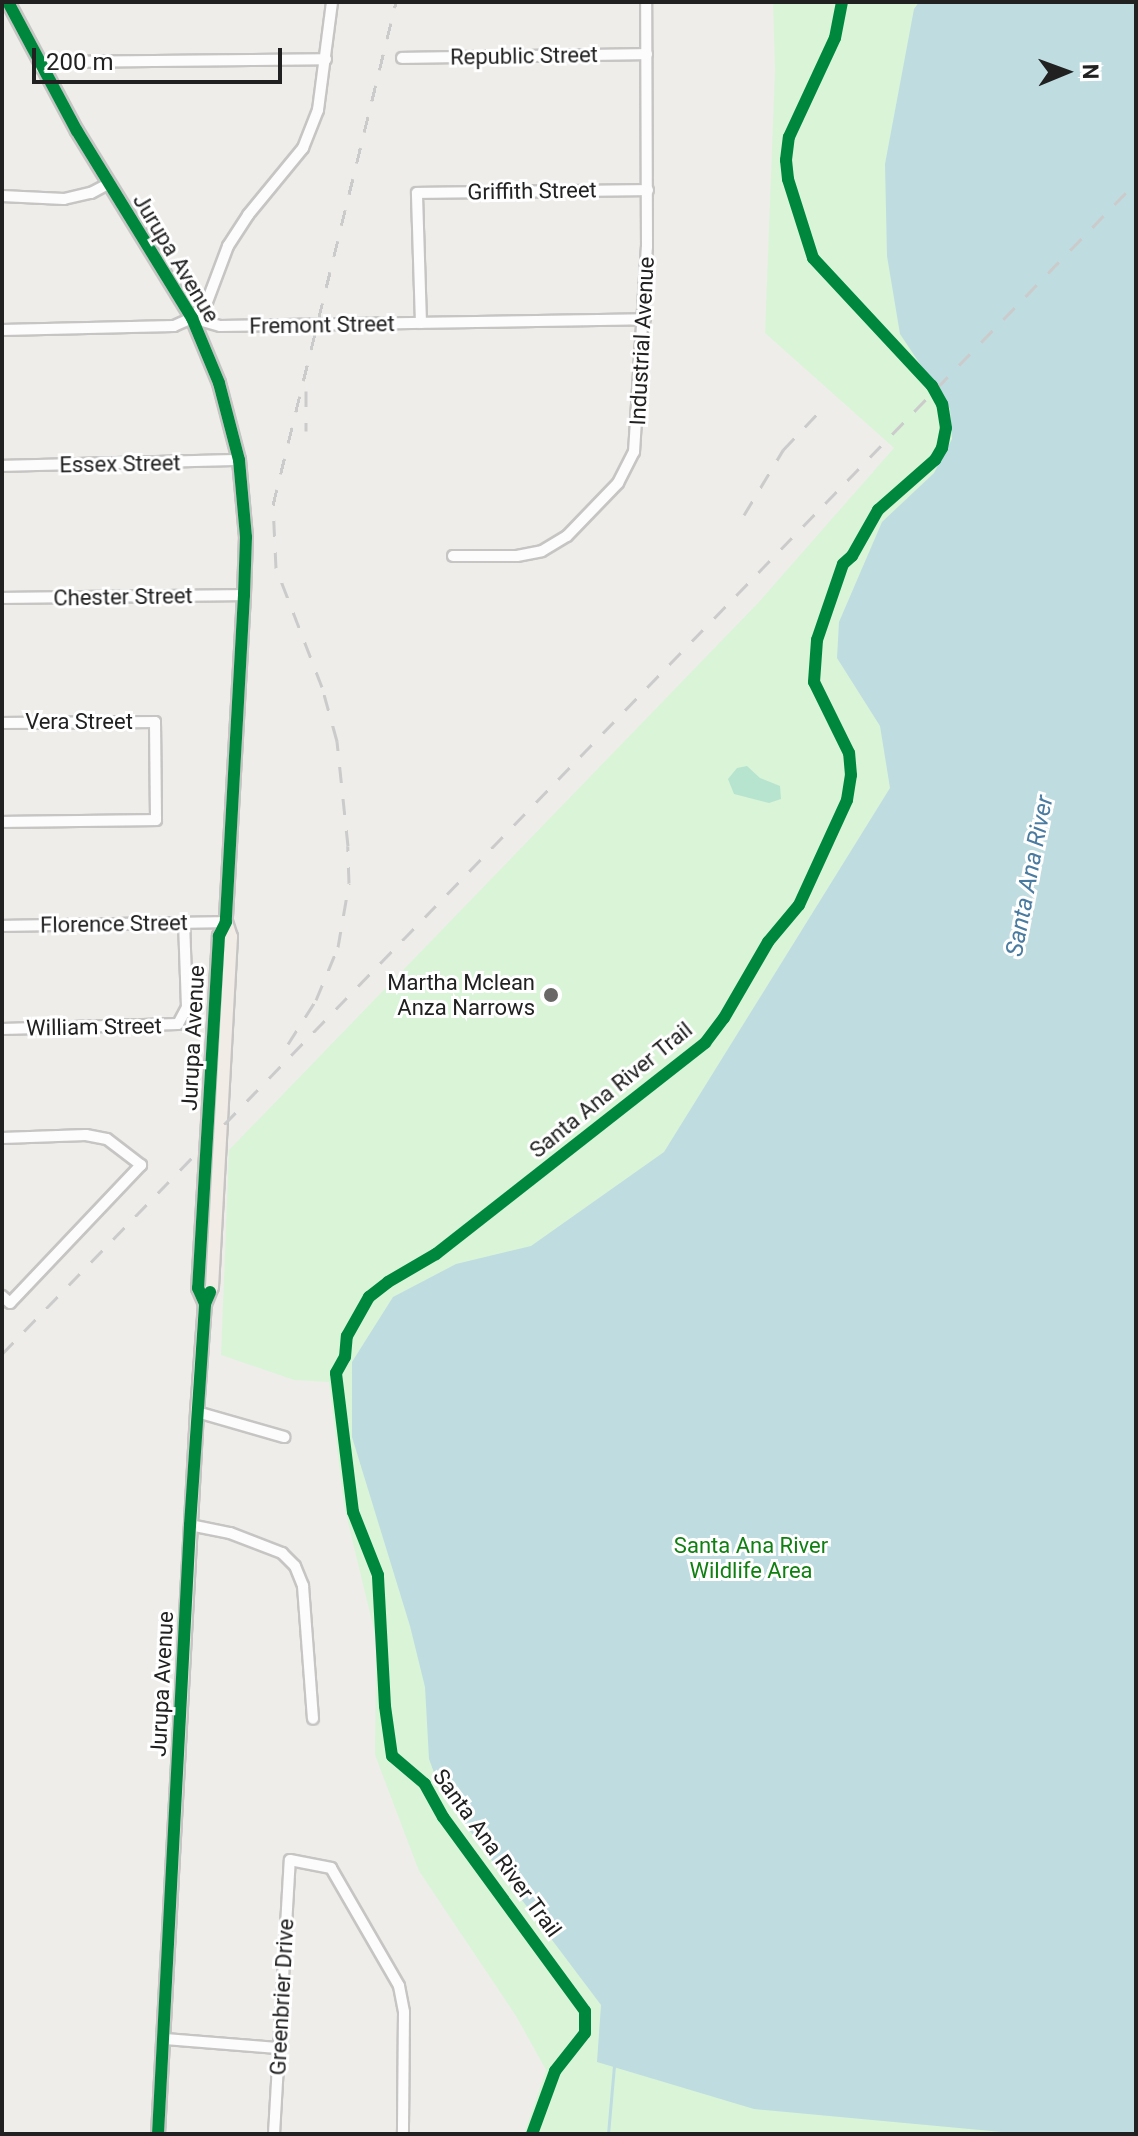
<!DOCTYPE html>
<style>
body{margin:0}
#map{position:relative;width:1138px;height:2136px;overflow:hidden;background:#efedea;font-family:Roboto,sans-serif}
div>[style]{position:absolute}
.park>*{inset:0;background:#daf4d8}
.pitch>*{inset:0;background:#b7e4ce}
.water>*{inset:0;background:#bfdce1}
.stream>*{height:3px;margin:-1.5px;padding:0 1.5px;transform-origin:1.5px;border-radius:1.5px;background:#bfdce1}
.roads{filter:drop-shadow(2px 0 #c6c5c4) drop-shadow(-2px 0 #c6c5c4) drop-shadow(0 2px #c6c5c4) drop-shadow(0 -2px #c6c5c4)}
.minor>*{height:10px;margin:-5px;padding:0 5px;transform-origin:5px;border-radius:5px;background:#fdfcfc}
.major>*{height:12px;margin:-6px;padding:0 6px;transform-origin:6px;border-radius:6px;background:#f2ece7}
.rail>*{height:3px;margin-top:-1.5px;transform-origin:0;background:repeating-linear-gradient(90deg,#cbcbcb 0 16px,transparent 0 32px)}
.cycleway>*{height:12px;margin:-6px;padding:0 6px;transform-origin:6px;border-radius:6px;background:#00873e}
.dots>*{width:22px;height:22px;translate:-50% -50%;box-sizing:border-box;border:4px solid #fff;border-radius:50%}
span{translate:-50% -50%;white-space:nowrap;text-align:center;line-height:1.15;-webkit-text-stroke:6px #fff;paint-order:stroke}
.street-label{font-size:22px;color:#212121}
.poi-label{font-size:22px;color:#212121}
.right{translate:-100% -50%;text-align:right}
.park-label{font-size:22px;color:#0f7f11}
.water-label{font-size:24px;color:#497aa0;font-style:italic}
.frame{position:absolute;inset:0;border:4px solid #212121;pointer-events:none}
.north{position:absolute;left:1026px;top:32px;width:80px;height:80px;-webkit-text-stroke:6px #fff;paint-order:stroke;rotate:89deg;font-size:22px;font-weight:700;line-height:32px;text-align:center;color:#212121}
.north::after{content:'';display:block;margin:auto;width:28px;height:36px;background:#212121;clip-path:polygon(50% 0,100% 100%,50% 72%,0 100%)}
.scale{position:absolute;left:32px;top:48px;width:250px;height:36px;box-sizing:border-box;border:4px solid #212121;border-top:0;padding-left:10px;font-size:24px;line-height:28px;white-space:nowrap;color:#212121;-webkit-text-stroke:6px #fff;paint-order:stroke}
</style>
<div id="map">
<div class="park">
<i style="clip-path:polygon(773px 2px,1136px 2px,1136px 2134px,524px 2134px,546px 2070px,516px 2016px,419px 1871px,375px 1755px,376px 1638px,344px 1506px,329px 1382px,294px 1380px,221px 1355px,229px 1150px,758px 603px,894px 448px,765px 333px,775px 70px)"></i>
</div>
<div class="pitch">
<i style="clip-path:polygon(747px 766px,760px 778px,780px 786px,781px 799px,769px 803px,734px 794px,728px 779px,737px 768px)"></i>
</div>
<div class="water">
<i style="clip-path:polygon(919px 2px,1136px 2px,1136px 2134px,1023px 2134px,754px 2109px,597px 2062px,601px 2005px,442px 1794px,429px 1759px,425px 1687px,410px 1626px,352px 1437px,352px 1362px,393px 1297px,456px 1264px,531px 1246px,664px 1152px,890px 788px,880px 726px,837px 658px,839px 622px,882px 522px,934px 473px,952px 439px,950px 409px,900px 334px,887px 256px,885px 164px,914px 9px)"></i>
</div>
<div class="stream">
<i style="left:608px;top:2134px;width:68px;rotate:-85deg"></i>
</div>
<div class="roads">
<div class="minor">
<i style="left:402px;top:58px;width:245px;rotate:-0.9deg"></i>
<i style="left:41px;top:68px;width:15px;rotate:-23deg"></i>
<i style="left:55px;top:62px;width:271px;rotate:-0.6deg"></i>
<i style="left:2px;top:196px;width:62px;rotate:2.8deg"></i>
<i style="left:64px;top:199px;width:28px;rotate:-13deg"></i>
<i style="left:91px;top:193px;width:19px;rotate:-28deg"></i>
<i style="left:192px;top:318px;width:22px;rotate:-47deg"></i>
<i style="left:207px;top:302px;width:60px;rotate:-69.4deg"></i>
<i style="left:228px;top:246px;width:37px;rotate:-57deg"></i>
<i style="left:248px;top:215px;width:87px;rotate:-50.6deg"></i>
<i style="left:303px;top:148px;width:41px;rotate:-68.5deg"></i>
<i style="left:318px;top:110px;width:109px;rotate:-82.6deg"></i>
<i style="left:421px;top:323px;width:130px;rotate:-91.8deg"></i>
<i style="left:417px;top:193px;width:231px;rotate:-0.7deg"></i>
<i style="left:2px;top:330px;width:172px;rotate:-1.3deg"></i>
<i style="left:174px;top:326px;width:20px;rotate:-24deg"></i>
<i style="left:192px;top:318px;width:29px;rotate:16deg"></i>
<i style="left:220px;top:326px;width:425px;rotate:-0.9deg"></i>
<i style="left:2px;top:466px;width:237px;rotate:-1.5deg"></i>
<i style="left:453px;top:556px;width:64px"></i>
<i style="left:517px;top:556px;width:25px;rotate:-11deg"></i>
<i style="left:542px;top:551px;width:29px;rotate:-31deg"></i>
<i style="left:567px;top:536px;width:74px;rotate:-46.1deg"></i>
<i style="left:618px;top:483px;width:35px;rotate:-63deg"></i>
<i style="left:634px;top:452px;width:205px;rotate:-86.4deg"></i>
<i style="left:647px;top:247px;width:245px;rotate:-90.2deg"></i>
<i style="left:2px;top:598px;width:242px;rotate:-0.7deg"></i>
<i style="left:2px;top:723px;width:153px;rotate:-0.4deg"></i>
<i style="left:155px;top:722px;width:98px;rotate:89.4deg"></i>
<i style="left:156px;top:820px;width:154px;rotate:179.3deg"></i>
<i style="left:2px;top:926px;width:224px;rotate:-1deg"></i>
<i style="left:2px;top:1029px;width:176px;rotate:-1.6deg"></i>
<i style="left:178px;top:1024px;width:19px;rotate:-62deg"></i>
<i style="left:187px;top:1007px;width:85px;rotate:-92deg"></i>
<i style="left:2px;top:1138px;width:84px;rotate:-2deg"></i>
<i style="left:86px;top:1135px;width:21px;rotate:11deg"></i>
<i style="left:107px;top:1139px;width:43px;rotate:37.4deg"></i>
<i style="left:141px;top:1165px;width:190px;rotate:133.5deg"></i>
<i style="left:10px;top:1303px;width:11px;rotate:-139deg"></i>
<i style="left:197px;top:1412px;width:91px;rotate:16deg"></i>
<i style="left:190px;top:1525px;width:41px;rotate:11.3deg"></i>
<i style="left:230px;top:1533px;width:56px;rotate:21deg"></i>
<i style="left:282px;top:1553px;width:18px;rotate:45deg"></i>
<i style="left:295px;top:1566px;width:22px;rotate:68deg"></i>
<i style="left:303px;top:1586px;width:133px;rotate:85.7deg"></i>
<i style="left:164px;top:2039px;width:115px;rotate:4.5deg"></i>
<i style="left:274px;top:2134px;width:274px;rotate:-86.7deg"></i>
<i style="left:290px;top:1860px;width:42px;rotate:11deg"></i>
<i style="left:331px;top:1868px;width:136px;rotate:60deg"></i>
<i style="left:399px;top:1986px;width:26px;rotate:79deg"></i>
<i style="left:404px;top:2012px;width:122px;rotate:90.5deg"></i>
</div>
<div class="major">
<i style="left:8px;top:2px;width:146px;rotate:61.9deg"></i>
<i style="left:77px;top:131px;width:220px;rotate:58.4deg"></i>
<i style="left:192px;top:318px;width:70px;rotate:67.4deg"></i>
<i style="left:219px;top:383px;width:80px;rotate:75.4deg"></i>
<i style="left:239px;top:460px;width:77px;rotate:84.8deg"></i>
<i style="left:246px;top:537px;width:58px;rotate:92deg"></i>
<i style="left:244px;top:595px;width:327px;rotate:93.2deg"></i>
<i style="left:226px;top:922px;width:16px;rotate:117deg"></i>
<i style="left:219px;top:936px;width:353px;rotate:93.4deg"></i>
<i style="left:198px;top:1288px;width:17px;rotate:66deg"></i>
<i style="left:158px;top:2134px;width:723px;rotate:-86.91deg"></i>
<i style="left:197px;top:1412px;width:108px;rotate:-85.8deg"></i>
<i style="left:205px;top:1304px;width:18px;rotate:-68deg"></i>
<i style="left:212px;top:1287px;width:351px;rotate:-86.9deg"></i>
<i style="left:231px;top:937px;width:16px;rotate:-108deg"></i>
</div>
</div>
<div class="rail">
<i style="left:306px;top:391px;width:40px;rotate:90deg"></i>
<i style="left:744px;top:515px;width:76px;rotate:-59deg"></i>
<i style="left:783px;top:450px;width:51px;rotate:-46.6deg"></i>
<i style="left:288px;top:1044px;width:52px;rotate:-57.5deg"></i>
<i style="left:316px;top:1000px;width:57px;rotate:-67.5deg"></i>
<i style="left:338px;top:947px;width:65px;rotate:-80.2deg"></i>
<i style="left:349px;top:883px;width:37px;rotate:-92deg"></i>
<i style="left:348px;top:846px;width:106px;rotate:-96deg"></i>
<i style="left:337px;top:741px;width:56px;rotate:-105.5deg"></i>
<i style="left:322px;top:687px;width:128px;rotate:-111.1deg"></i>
<i style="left:276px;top:568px;width:63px;rotate:-92.7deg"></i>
<i style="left:273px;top:505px;width:518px;rotate:-76.26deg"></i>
<i style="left:2px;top:1354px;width:1631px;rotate:-45.94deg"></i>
</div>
<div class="cycleway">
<i style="left:8px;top:2px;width:146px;rotate:61.9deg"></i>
<i style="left:77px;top:131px;width:220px;rotate:58.4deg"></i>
<i style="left:192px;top:318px;width:70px;rotate:67.4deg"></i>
<i style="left:219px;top:383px;width:80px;rotate:75.4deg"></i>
<i style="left:239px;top:460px;width:77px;rotate:84.8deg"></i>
<i style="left:246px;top:537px;width:58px;rotate:92deg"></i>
<i style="left:244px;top:595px;width:327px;rotate:93.2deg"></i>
<i style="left:226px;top:922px;width:16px;rotate:117deg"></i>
<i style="left:219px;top:936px;width:353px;rotate:93.4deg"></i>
<i style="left:198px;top:1288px;width:17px;rotate:66deg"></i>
<i style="left:158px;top:2134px;width:610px;rotate:-86.99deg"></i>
<i style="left:190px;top:1525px;width:222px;rotate:-86.1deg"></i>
<i style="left:205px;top:1304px;width:13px;rotate:-67deg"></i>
<i style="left:532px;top:2134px;width:67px;rotate:-69.9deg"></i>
<i style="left:555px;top:2071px;width:48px;rotate:-51.7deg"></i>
<i style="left:585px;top:2033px;width:22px;rotate:-90deg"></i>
<i style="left:585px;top:2011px;width:240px;rotate:-126.2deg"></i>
<i style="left:443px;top:1817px;width:38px;rotate:-119deg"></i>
<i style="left:425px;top:1784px;width:43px;rotate:-139.7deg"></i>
<i style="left:392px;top:1756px;width:50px;rotate:-98deg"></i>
<i style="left:385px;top:1706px;width:131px;rotate:-93.1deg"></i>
<i style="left:378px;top:1575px;width:68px;rotate:-111.6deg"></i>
<i style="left:353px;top:1512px;width:140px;rotate:-97deg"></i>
<i style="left:336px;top:1373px;width:18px;rotate:-61deg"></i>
<i style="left:345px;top:1357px;width:21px;rotate:-85deg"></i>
<i style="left:347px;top:1336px;width:45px;rotate:-60.6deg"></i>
<i style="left:369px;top:1297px;width:24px;rotate:-38deg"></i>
<i style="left:388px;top:1282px;width:56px;rotate:-30.3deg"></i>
<i style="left:436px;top:1254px;width:342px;rotate:-38.1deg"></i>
<i style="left:705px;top:1043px;width:31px;rotate:-53deg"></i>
<i style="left:724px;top:1018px;width:88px;rotate:-59.9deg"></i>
<i style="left:768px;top:942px;width:48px;rotate:-50deg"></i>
<i style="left:799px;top:905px;width:115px;rotate:-65.4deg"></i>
<i style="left:847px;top:800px;width:25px;rotate:-81deg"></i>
<i style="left:851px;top:775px;width:22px;rotate:-95deg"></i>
<i style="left:849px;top:753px;width:79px;rotate:-116.2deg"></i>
<i style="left:814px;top:682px;width:42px;rotate:-85.9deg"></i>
<i style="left:817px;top:640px;width:80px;rotate:-71.1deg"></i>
<i style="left:843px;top:564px;width:12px;rotate:-42deg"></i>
<i style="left:852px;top:556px;width:53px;rotate:-60.5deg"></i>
<i style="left:878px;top:510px;width:76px;rotate:-41.3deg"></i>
<i style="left:935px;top:460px;width:14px;rotate:-60deg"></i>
<i style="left:942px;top:448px;width:20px;rotate:-79deg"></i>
<i style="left:946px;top:428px;width:24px;rotate:-99deg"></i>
<i style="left:942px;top:404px;width:21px;rotate:-119deg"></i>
<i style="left:932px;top:386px;width:175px;rotate:-132.9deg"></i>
<i style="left:813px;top:258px;width:83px;rotate:-107.6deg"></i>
<i style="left:788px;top:179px;width:19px;rotate:-96deg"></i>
<i style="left:786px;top:160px;width:23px;rotate:-83deg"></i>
<i style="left:789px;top:137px;width:109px;rotate:-65.1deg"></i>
<i style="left:835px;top:38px;width:37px;rotate:-79deg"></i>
</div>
<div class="dots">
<i style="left:551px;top:995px;background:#696867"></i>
</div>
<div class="street-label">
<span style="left:524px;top:56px;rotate:-1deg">Republic Street</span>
<span style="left:532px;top:191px;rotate:-1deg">Griffith Street</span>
<span style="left:176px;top:258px;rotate:59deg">Jurupa Avenue</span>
<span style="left:322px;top:325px;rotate:-1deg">Fremont Street</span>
<span style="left:642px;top:341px;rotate:-87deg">Industrial Avenue</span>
<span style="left:120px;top:464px;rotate:-1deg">Essex Street</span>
<span style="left:123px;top:597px;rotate:-1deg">Chester Street</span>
<span style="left:79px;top:722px">Vera Street</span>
<span style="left:114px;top:924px;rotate:-1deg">Florence Street</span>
<span style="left:94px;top:1027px;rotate:-1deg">William Street</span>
<span style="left:193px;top:1038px;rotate:-87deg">Jurupa Avenue</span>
<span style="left:611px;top:1090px;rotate:-39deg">Santa Ana River Trail</span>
<span style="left:162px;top:1684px;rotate:-87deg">Jurupa Avenue</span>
<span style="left:497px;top:1853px;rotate:54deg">Santa Ana River Trail</span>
<span style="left:282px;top:1997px;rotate:-87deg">Greenbrier Drive</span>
</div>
<div class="poi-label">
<span class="right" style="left:535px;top:995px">Martha Mclean<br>Anza Narrows</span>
</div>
<div class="park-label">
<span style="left:751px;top:1558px">Santa Ana River<br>Wildlife Area</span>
</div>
<div class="water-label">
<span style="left:1030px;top:876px;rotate:-79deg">Santa Ana River</span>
</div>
<div class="frame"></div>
<div class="north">N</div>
<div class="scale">200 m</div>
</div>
